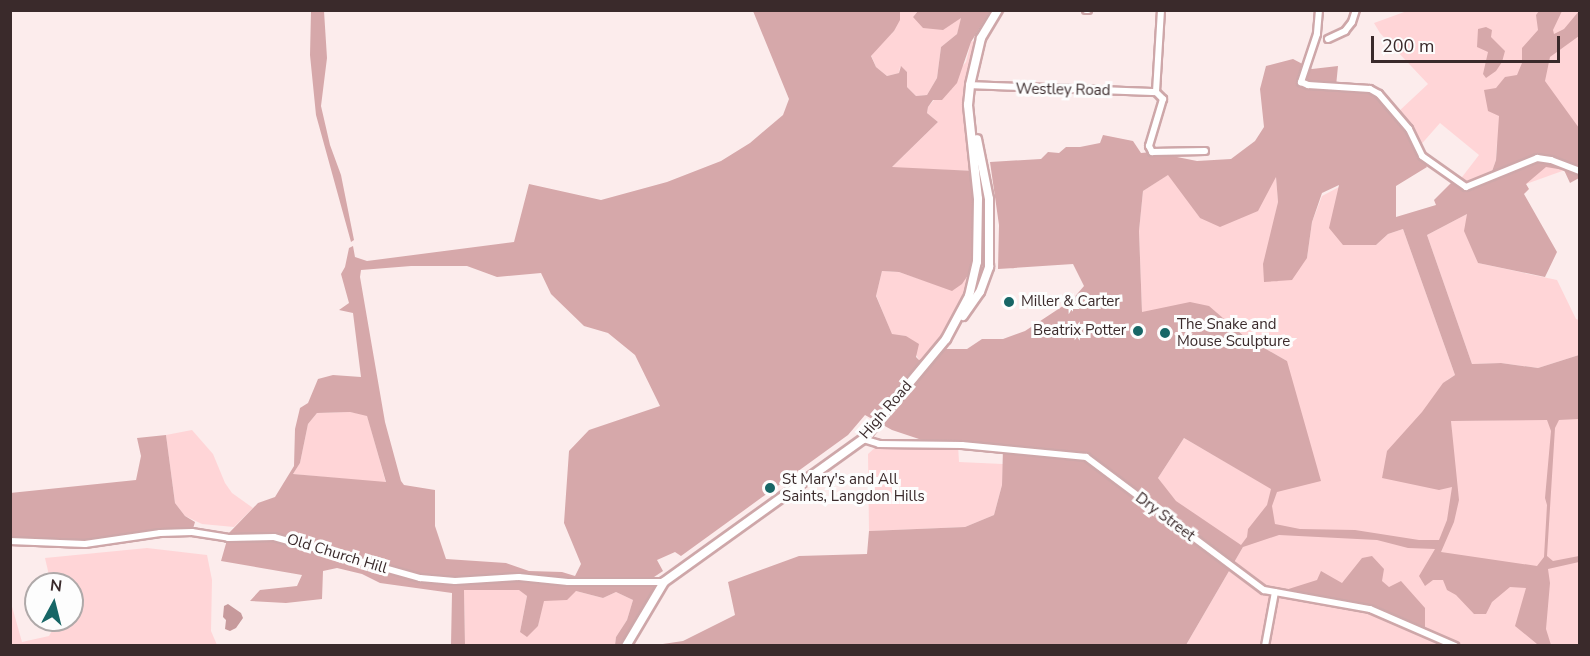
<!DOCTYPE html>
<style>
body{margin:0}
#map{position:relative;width:1590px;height:656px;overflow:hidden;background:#fcecec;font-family:"Nunito Sans",sans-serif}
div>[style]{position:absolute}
.green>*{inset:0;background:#ffd5d7}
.forest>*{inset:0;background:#d6a8aa}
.water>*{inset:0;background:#c79a9c}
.roads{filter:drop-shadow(2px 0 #cea7a9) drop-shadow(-2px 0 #cea7a9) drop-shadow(0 2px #cea7a9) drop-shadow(0 -2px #cea7a9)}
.street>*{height:6px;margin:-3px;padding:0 3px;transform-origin:3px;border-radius:3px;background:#fff}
.secondary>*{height:8px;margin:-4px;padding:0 4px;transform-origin:4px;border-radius:4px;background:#fff}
.dots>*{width:16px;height:16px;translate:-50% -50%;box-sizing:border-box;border:3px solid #fdfdfd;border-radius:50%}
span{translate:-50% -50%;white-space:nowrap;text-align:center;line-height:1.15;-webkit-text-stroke:6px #fdfdfd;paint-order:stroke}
.street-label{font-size:15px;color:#3a2a2b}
.poi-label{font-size:15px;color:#3a2a2b}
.left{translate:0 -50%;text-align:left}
.right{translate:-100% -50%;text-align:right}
.frame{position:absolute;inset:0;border:12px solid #3a2a2b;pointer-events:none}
.north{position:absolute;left:24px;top:572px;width:60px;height:60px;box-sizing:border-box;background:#fdfdfd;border:2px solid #afa9a9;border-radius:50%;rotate:7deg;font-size:16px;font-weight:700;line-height:24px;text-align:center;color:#3a2a2b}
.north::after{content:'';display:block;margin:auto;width:21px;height:27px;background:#176666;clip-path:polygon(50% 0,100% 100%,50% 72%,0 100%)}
.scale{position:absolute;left:1371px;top:36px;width:189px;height:27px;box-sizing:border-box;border:3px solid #3a2a2b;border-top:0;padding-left:8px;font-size:18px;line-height:21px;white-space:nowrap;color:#3a2a2b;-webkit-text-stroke:4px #fdfdfd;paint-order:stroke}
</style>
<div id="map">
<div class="green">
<i style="clip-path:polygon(900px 11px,918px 11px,913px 17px,962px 17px,957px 34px,941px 47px,937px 78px,927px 95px,916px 96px,907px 87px,907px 72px,900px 67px,899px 73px,887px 76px,876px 67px,871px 55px,894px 31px)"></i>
<i style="clip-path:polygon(1407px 11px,1579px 11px,1579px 165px,1526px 184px,1497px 143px,1496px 160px,1490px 177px,1466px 187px,1459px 181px,1479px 155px,1440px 123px,1418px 148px,1397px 113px,1428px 84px,1380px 33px,1374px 23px)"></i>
<i style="clip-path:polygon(981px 38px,970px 85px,975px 171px,891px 168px,938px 122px,927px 113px,928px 107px,966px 62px,971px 42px)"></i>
<i style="clip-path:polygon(1169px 174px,1200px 218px,1276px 176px,1278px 202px,1272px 232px,1307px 258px,1312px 222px,1322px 196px,1341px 186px,1376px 245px,1388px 234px,1403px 229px,1455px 375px,1447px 380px,1452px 441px,1451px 421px,1579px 419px,1579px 645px,1186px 645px,1243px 547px,1175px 501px,1158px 478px,1184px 438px,1277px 492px,1287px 361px,1245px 337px,1230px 323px,1142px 312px,1139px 231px,1143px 191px)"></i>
<i style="clip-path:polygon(1467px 214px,1478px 263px,1557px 280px,1576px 319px,1579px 320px,1579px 355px,1538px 368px,1501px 363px,1472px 364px,1427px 235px)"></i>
<i style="clip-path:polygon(977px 262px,973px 283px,932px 355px,919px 360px,906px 336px,892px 335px,876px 295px,882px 271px,899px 272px,952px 290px)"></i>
<i style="clip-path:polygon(350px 412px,367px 415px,386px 483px,293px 474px,300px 463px,308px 424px,317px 413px)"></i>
<i style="clip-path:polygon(192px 430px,213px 454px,225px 483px,232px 493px,253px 508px,234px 527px,202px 524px,185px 516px,175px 503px,166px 435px)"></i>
<i style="clip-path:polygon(879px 444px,958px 445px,959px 462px,1003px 464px,1002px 485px,994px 515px,965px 527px,869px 531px,868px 454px)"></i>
<i style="clip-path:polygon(147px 548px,207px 555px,212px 580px,211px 631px,217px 645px,11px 645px,11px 603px,22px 642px,49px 636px,58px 620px,72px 620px,72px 584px,51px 584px,45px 558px)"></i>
<i style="clip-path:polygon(464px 590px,520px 590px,527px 596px,520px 632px,538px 626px,543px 601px,576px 591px,603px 598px,616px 592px,633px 600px,627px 620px,616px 637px,615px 645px,465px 645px)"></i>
</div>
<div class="forest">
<i style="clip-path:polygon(311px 11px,324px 11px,327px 58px,321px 106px,330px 145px,341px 175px,354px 240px,351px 242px,316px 115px,310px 55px)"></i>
<i style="clip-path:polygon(evenodd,753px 11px,900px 11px,900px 20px,894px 31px,871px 56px,876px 67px,887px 76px,899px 73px,901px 66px,907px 72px,907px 87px,916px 96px,927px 95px,937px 78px,941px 47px,957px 34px,961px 18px,943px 30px,923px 28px,913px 17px,918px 11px,990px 11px,971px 42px,957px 83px,942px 100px,933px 100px,928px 107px,927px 113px,938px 122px,892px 167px,975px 171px,977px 262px,962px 284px,952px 291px,899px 272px,882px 271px,876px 296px,892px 334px,906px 336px,919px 344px,916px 357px,919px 360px,946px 349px,967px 349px,982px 339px,1003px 339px,1025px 331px,1072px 300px,1084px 286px,1073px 264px,998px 269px,999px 225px,990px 162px,1041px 159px,1048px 152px,1059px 153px,1066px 147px,1080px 147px,1100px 143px,1103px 135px,1133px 141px,1141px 153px,1152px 152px,1197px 161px,1231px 159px,1255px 141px,1264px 127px,1260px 89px,1266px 66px,1293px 59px,1312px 69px,1338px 66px,1336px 86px,1370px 89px,1397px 113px,1427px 167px,1396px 186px,1396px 217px,1436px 205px,1434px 200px,1456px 178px,1466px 187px,1490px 177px,1496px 160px,1499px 116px,1488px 111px,1484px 90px,1496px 88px,1505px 77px,1517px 75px,1522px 63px,1522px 48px,1538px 30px,1536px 15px,1539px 11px,1562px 11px,1553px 30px,1554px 34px,1564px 29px,1579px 11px,1579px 36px,1550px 57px,1545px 81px,1579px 128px,1579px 178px,1570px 183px,1564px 170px,1546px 167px,1526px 184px,1529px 189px,1524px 194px,1557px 252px,1545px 277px,1478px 263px,1464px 231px,1467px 214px,1427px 235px,1472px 364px,1501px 363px,1538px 368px,1579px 355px,1579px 419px,1559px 420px,1555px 428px,1547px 556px,1553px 561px,1579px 556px,1579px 562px,1548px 569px,1550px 583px,1546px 629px,1551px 645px,1537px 644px,1515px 626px,1526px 588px,1510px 587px,1492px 602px,1486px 614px,1474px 614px,1456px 595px,1447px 590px,1443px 580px,1433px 580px,1425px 586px,1419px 576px,1435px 549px,1408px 548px,1377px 540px,1279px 535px,1243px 547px,1186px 645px,656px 645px,683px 641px,735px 615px,728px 582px,799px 556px,867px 554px,869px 531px,965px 527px,994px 515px,1002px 485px,1003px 448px,931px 443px,892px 430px,865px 415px,848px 435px,681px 556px,675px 552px,657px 560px,663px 571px,654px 577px,657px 588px,626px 645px,615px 645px,616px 637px,627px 620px,633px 600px,616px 592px,603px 598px,576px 591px,567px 600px,544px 601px,538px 626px,527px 637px,520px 632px,527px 596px,519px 590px,464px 590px,465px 645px,451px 645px,452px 593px,380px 583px,362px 574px,337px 568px,323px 571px,322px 599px,286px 603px,250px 601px,260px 590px,297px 586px,302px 575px,221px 561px,229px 533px,258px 503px,275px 497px,294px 466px,295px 429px,300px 408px,308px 403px,318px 379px,333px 375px,361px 377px,353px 313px,339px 310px,349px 303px,341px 274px,345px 267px,349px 248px,353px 246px,355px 257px,367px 261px,514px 242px,529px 184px,601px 200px,667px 182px,721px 161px,750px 143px,783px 115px,789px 99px,753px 11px,1168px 175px,1200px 218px,1220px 227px,1258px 211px,1276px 177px,1278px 202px,1263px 264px,1264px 282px,1292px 280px,1307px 258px,1312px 222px,1322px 193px,1339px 185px,1329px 228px,1343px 245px,1376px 245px,1388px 234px,1403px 229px,1455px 375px,1443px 383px,1422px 412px,1387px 451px,1382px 478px,1439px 490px,1452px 487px,1447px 520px,1439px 540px,1419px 540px,1355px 530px,1300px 529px,1275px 524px,1272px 506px,1277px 492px,1321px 481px,1287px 361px,1245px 337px,1209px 306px,1190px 302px,1142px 312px,1139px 231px,1143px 191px,1168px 175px,753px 11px,411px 266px,467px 266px,497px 277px,541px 273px,551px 294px,584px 326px,608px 333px,635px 355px,660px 406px,589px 430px,569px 451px,564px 523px,581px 564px,575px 576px,562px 572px,529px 571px,506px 563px,446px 559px,435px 526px,435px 490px,404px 485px,401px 481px,385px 422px,360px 277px,361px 270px,411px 266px,753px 11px,350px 412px,367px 416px,386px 482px,293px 474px,300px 463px,308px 424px,317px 413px,350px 412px,753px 11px,1547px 420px,1551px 431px,1545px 498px,1547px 505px,1544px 557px,1537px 566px,1441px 552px,1454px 522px,1459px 500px,1451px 421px,1547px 420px,753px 11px,1184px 438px,1271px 489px,1267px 505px,1248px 529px,1247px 537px,1241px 545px,1176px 501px,1158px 478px,1184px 438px)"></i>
<i style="clip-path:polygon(1486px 27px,1492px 30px,1491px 37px,1505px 51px,1502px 62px,1496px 71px,1486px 78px,1483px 74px,1488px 52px,1477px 47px,1478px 29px)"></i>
<i style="clip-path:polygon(166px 435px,175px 503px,185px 516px,195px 522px,192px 532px,84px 543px,11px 540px,10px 493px,136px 480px,141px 456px,137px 438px)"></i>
<i style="clip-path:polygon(1372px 556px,1384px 569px,1382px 581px,1389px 587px,1401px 581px,1425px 608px,1425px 633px,1370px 609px,1279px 592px,1317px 580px,1321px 571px,1342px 583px,1362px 558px)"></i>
</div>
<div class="water">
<i style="clip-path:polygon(228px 604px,241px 613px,243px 618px,236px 628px,230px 631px,225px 629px,226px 620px,223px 617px,224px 606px)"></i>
</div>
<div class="roads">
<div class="street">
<i style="left:1086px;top:10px;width:2px"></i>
<i style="left:1161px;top:10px;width:82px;rotate:93.5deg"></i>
<i style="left:1156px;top:92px;width:10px;rotate:45deg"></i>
<i style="left:1163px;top:99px;width:49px;rotate:106.6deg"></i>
<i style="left:1149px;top:146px;width:7px;rotate:63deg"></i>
<i style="left:1152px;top:152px;width:53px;rotate:-1.1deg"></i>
<i style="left:1319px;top:10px;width:24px;rotate:95deg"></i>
<i style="left:1317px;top:34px;width:51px;rotate:108.4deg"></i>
<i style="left:1301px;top:82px;width:8px;rotate:23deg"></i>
<i style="left:1308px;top:85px;width:62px;rotate:3.7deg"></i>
<i style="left:1370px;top:89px;width:10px;rotate:29deg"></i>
<i style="left:1379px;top:94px;width:46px;rotate:49.4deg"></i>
<i style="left:1409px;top:129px;width:30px;rotate:64deg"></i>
<i style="left:1422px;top:156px;width:54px;rotate:35.2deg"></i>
<i style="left:1466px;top:187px;width:77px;rotate:-22.2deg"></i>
<i style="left:1537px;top:158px;width:14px;rotate:8deg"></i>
<i style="left:1551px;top:160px;width:31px;rotate:21deg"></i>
<i style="left:1328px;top:39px;width:19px;rotate:-25deg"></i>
<i style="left:1345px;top:31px;width:11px;rotate:-52deg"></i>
<i style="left:1352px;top:22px;width:13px;rotate:-72deg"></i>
<i style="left:970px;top:85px;width:186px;rotate:2.2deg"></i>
<i style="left:863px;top:439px;width:17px;rotate:17deg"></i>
<i style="left:879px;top:444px;width:83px;rotate:0.7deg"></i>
<i style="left:962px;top:445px;width:125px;rotate:5.5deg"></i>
<i style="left:1086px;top:457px;width:222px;rotate:36.8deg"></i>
<i style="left:1264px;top:590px;width:108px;rotate:10.2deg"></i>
<i style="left:1370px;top:609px;width:93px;rotate:23.5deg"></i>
<i style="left:10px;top:541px;width:75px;rotate:2.3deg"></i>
<i style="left:85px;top:544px;width:76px;rotate:-8.3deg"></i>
<i style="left:160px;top:533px;width:32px;rotate:-2deg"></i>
<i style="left:192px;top:532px;width:36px;rotate:9deg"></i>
<i style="left:228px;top:538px;width:46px;rotate:-1.2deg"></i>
<i style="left:274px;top:537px;width:152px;rotate:15.7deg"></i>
<i style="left:420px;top:578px;width:35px;rotate:5deg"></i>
<i style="left:455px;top:581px;width:64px;rotate:-3.6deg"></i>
<i style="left:519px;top:577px;width:49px;rotate:5.8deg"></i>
<i style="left:568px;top:582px;width:96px"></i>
<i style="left:1265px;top:646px;width:55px;rotate:-79.5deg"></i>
</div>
<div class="secondary">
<i style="left:963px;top:316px;width:29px;rotate:-55deg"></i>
<i style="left:980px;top:292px;width:27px;rotate:-70deg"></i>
<i style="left:989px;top:267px;width:68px;rotate:-90deg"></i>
<i style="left:989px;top:199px;width:61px;rotate:-101.3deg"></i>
<i style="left:626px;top:646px;width:74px;rotate:-59.3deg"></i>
<i style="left:664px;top:582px;width:245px;rotate:-35.7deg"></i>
<i style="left:863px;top:439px;width:130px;rotate:-50.3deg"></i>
<i style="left:946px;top:339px;width:49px;rotate:-61.9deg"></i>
<i style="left:969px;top:296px;width:35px;rotate:-77deg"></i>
<i style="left:977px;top:262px;width:63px;rotate:-89.1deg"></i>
<i style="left:978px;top:199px;width:95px;rotate:-96.1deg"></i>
<i style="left:968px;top:105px;width:20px;rotate:-84deg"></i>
<i style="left:970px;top:85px;width:48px;rotate:-76.8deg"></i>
<i style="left:981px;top:38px;width:33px;rotate:-59deg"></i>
</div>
</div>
<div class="dots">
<i style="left:1009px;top:302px;background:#176666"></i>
<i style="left:1138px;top:331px;background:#176666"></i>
<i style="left:1165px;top:333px;background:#176666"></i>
<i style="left:770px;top:488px;background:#176666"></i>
</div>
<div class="street-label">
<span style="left:1063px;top:90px;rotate:1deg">Westley Road</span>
<span style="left:886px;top:410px;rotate:-49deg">High Road</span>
<span style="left:1165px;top:517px;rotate:37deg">Dry Street</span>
<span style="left:337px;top:554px;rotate:17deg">Old Church Hill</span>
</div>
<div class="poi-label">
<span class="left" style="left:1021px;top:302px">Miller &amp; Carter</span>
<span class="left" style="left:1177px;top:333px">The Snake and<br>Mouse Sculpture</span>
<span class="right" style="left:1126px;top:331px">Beatrix Potter</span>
<span class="left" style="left:782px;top:488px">St Mary's and All<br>Saints, Langdon Hills</span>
</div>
<div class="frame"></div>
<div class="north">N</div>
<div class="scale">200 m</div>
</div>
